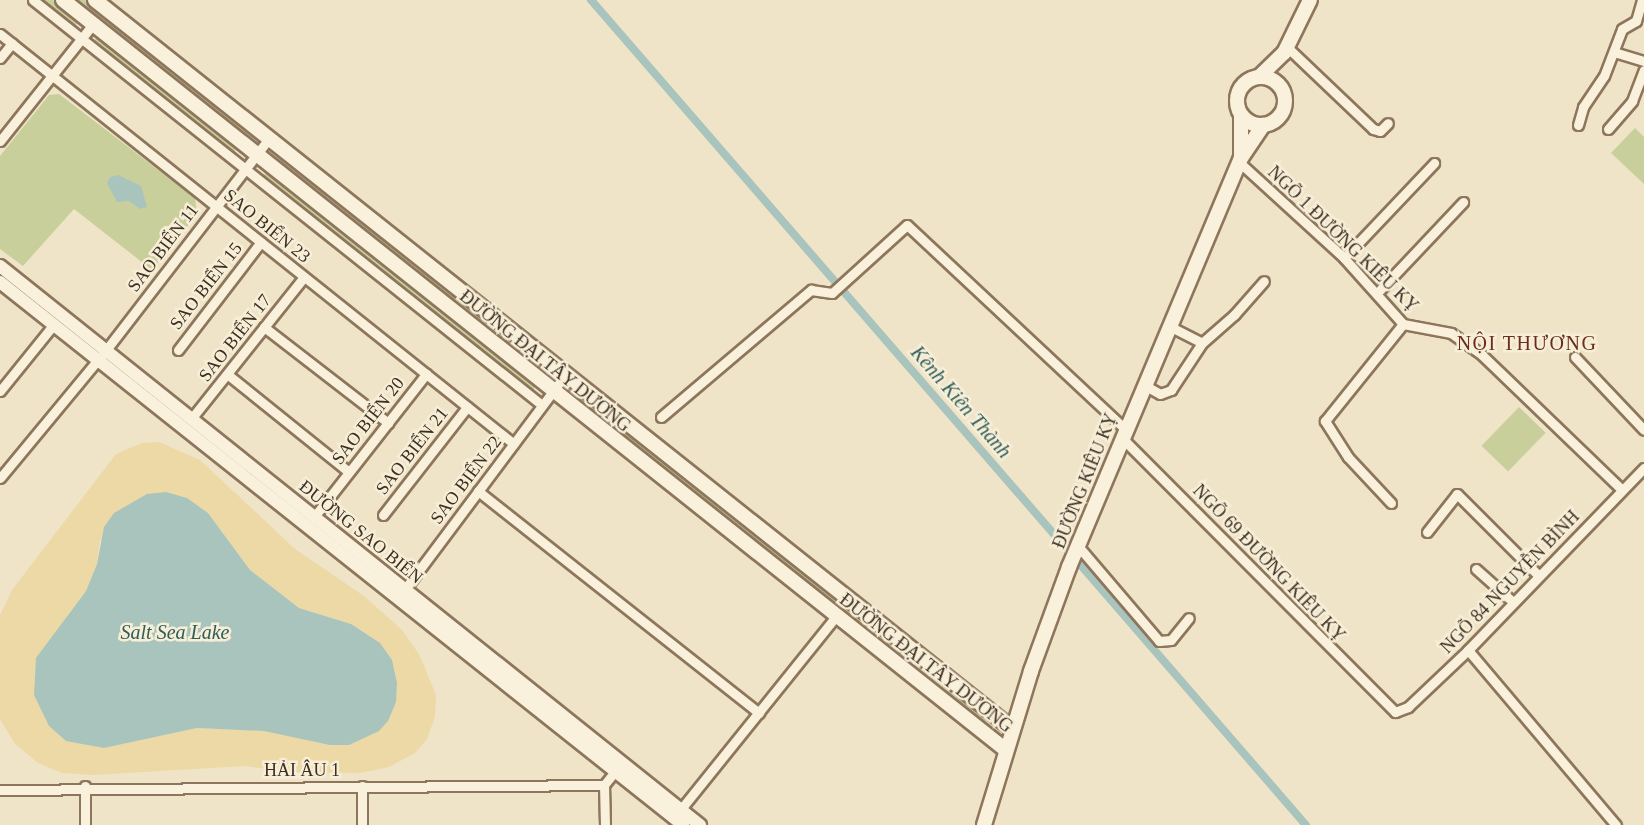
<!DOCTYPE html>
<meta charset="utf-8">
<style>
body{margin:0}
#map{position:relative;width:1644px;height:825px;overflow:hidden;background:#f0e4c8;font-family:Georgia,serif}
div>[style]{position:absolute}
.green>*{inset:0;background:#c9cf9b;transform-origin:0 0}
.sand>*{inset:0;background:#ecd9a5}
.water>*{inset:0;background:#a9c4bc}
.canal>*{height:8px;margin:-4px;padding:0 4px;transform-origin:4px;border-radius:4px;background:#a9c4bc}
.roads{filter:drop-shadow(2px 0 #8d765c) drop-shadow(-2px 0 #8d765c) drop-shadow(0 2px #8d765c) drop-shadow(0 -2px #8d765c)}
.minor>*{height:9px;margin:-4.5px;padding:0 4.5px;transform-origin:4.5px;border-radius:4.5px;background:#faf1dc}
.tertiary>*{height:12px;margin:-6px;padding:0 6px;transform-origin:6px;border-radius:6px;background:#faf1dc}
.secondary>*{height:14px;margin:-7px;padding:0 7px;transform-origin:7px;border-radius:7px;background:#faf1dc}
.secondary>.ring{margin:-7px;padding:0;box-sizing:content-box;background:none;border:14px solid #faf1dc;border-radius:50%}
span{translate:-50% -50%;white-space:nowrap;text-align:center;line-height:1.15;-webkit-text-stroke:5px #f7eed8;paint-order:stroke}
.street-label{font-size:18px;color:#3d2e20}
.neighbourhood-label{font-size:20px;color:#6b2e1e;letter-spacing:1.5px}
.water-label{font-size:20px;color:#2f5d5a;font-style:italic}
</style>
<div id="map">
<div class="green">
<i style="clip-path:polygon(39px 0,53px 0,78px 24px,72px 26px)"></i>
<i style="clip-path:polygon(72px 0,86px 0,248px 129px,249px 134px,243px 136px)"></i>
<i style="clip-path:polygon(100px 37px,235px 145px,237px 150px,230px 152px,96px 45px,95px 39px)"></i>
<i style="clip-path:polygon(59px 94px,195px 198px,197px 214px,152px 270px,74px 209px,23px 266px,0 249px,0 156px,49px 95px)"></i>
<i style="clip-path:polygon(1635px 128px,1644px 137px,1644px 184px,1611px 153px)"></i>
<i style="clip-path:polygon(281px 156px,548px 368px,548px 371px,543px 374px,276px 161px)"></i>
<i style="clip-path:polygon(271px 173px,534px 382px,534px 389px,528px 389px,267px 181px,264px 174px)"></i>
<i style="clip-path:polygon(579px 393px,984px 714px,986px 722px,980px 722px,574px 399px)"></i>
<i style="left:1519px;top:407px;width:37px;height:54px;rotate:44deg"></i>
</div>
<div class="sand">
<i style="clip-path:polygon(evenodd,159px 442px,200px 460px,295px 549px,364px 596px,402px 630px,419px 654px,436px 695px,435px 717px,427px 739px,415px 753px,389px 767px,360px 773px,295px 772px,244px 766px,93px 775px,62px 773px,38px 763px,15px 744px,0 719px,0 615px,12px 590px,116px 454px,142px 443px,159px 442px,166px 492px,187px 498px,208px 513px,250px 570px,299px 608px,351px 624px,265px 731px,197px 728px,104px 748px,67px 616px,86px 591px,97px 564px,100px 541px,166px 492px)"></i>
</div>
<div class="water">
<i style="clip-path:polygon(118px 175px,141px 186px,147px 207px,140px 209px,129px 201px,117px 202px,107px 183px,110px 177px)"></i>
<i style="clip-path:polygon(166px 492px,187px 498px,208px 513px,250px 570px,299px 608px,351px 624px,380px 643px,392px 660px,397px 683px,396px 702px,388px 721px,379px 731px,349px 745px,330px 745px,264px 731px,197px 728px,104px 748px,66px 741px,49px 726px,34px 695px,36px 658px,86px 591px,97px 564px,104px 527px,114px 513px,147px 494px)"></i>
</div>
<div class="canal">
<i style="left:591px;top:0;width:1092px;rotate:49.09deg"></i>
</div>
<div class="roads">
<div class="minor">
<i style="left:33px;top:0;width:650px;rotate:38.51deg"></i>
<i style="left:0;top:34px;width:657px;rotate:38.58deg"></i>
<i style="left:1287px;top:47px;width:119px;rotate:43.6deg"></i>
<i style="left:1373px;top:129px;width:7px;rotate:16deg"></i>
<i style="left:1380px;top:131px;width:11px;rotate:-45deg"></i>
<i style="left:1614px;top:52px;width:31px;rotate:17deg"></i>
<i style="left:0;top:58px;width:19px;rotate:-51deg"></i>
<i style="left:1578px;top:125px;width:19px;rotate:-74deg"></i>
<i style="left:1583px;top:107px;width:37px;rotate:-56deg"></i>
<i style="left:1604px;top:76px;width:50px;rotate:-69deg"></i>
<i style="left:1622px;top:29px;width:16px;rotate:-30deg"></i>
<i style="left:1636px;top:21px;width:22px;rotate:-74deg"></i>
<i style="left:1608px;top:129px;width:37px;rotate:-49deg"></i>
<i style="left:1632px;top:101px;width:33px;rotate:-69deg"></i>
<i style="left:0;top:141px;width:149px;rotate:-51.5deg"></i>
<i style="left:1239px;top:162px;width:142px;rotate:42.4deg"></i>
<i style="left:1344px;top:258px;width:89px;rotate:48.2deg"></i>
<i style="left:1403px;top:324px;width:49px;rotate:10.6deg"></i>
<i style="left:1451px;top:333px;width:38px;rotate:35deg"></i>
<i style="left:1482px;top:355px;width:192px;rotate:43.9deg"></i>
<i style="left:1344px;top:258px;width:131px;rotate:-46.5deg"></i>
<i style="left:1378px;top:292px;width:124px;rotate:-46.6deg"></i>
<i style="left:1169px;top:326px;width:37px;rotate:27deg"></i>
<i style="left:264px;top:327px;width:157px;rotate:37.7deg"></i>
<i style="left:178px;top:350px;width:136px;rotate:-52.5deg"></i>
<i style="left:1575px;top:357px;width:100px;rotate:46.6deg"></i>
<i style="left:227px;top:374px;width:156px;rotate:38.8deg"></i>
<i style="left:1144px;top:385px;width:18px;rotate:29deg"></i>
<i style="left:1160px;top:394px;width:12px;rotate:-20deg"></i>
<i style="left:1171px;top:390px;width:56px;rotate:-56.6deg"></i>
<i style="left:1202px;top:343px;width:43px;rotate:-41.2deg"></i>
<i style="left:1234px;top:315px;width:45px;rotate:-48.6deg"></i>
<i style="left:0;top:391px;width:86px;rotate:-51.1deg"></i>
<i style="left:661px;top:417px;width:197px;rotate:-40.3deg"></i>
<i style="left:811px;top:290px;width:21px;rotate:8deg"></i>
<i style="left:832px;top:293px;width:101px;rotate:-42.2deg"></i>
<i style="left:907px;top:225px;width:299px;rotate:43.1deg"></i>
<i style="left:191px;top:419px;width:181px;rotate:-51.5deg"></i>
<i style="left:1122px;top:438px;width:387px;rotate:45.1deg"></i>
<i style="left:1395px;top:712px;width:14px;rotate:-21deg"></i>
<i style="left:1408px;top:707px;width:83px;rotate:-43.5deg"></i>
<i style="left:1468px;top:650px;width:253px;rotate:-46deg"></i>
<i style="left:0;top:478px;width:166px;rotate:-50.4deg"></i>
<i style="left:106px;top:350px;width:267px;rotate:-52.4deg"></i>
<i style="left:478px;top:491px;width:358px;rotate:38.3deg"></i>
<i style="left:1391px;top:503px;width:63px;rotate:-133.1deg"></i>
<i style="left:1348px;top:457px;width:43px;rotate:-122.6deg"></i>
<i style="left:1325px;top:421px;width:124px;rotate:-51.2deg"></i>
<i style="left:383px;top:515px;width:137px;rotate:-52.1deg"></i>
<i style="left:314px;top:517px;width:182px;rotate:-51.9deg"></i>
<i style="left:1427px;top:532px;width:48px;rotate:-51.7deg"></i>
<i style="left:1457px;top:494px;width:116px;rotate:45deg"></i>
<i style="left:1078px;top:546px;width:125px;rotate:49.5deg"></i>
<i style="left:1159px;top:641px;width:12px;rotate:-5deg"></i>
<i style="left:1171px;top:640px;width:28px;rotate:-51deg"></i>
<i style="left:1476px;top:569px;width:50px;rotate:41.7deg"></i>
<i style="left:405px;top:589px;width:269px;rotate:-53.2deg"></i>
<i style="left:1468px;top:650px;width:229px;rotate:49.8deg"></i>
<i style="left:362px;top:786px;width:39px;rotate:90deg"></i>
<i style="left:0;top:790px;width:604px;rotate:-0.47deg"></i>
<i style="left:681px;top:809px;width:248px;rotate:-51.2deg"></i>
<i style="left:85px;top:825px;width:39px;rotate:-90deg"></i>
<i style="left:605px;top:825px;width:40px;rotate:-91.4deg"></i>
<i style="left:604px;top:785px;width:19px;rotate:-51deg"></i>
</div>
<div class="tertiary">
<i style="left:0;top:266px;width:896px;rotate:38.61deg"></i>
<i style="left:0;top:282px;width:873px;rotate:38.49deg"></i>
</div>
<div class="secondary">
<i style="left:63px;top:0;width:1205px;rotate:38.5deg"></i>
<i style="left:95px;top:0;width:1171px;rotate:38.48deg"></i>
<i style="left:1260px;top:76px;width:33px;rotate:-44deg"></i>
<i style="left:1284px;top:53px;width:59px;rotate:-63.9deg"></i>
<i class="ring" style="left:1237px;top:77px;width:34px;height:34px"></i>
<i style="left:1241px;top:156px;width:40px;rotate:-90deg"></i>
<i style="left:984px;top:825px;width:161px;rotate:-73deg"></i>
<i style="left:1031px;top:671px;width:111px;rotate:-69.9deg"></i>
<i style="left:1069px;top:567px;width:444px;rotate:-67.2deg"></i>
<i style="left:1241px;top:158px;width:40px;rotate:-56deg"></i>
</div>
</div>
<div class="street-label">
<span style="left:267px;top:226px;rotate:39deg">SAO BIỂN 23</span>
<span style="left:1343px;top:239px;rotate:44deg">NGÕ 1 ĐƯỜNG KIÊU KỴ</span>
<span style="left:163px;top:248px;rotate:-53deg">SAO BIỂN 11</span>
<span style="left:206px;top:286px;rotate:-52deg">SAO BIỂN 15</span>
<span style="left:235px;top:338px;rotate:-52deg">SAO BIỂN 17</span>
<span style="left:545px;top:361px;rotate:39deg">ĐƯỜNG ĐẠI TÂY DƯƠNG</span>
<span style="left:368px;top:421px;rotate:-52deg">SAO BIỂN 20</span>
<span style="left:412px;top:451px;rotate:-52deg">SAO BIỂN 21</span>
<span style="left:466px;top:480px;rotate:-53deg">SAO BIỂN 22</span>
<span style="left:1085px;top:481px;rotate:-68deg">ĐƯỜNG KIÊU KỴ</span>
<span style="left:361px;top:532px;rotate:39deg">ĐƯỜNG SAO BIỂN</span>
<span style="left:1269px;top:563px;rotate:46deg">NGÕ 69 ĐƯỜNG KIÊU KỴ</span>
<span style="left:1510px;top:582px;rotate:-46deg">NGÕ 84 NGUYỄN BÌNH</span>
<span style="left:926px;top:663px;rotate:38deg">ĐƯỜNG ĐẠI TÂY DƯƠNG</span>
<span style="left:302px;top:770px">HẢI ÂU 1</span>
</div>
<div class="neighbourhood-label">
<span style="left:1527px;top:343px">NỘI THƯƠNG</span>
</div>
<div class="water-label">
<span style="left:961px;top:402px;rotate:49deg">Kênh Kiên Thành</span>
<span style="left:175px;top:632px">Salt Sea Lake</span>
</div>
</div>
